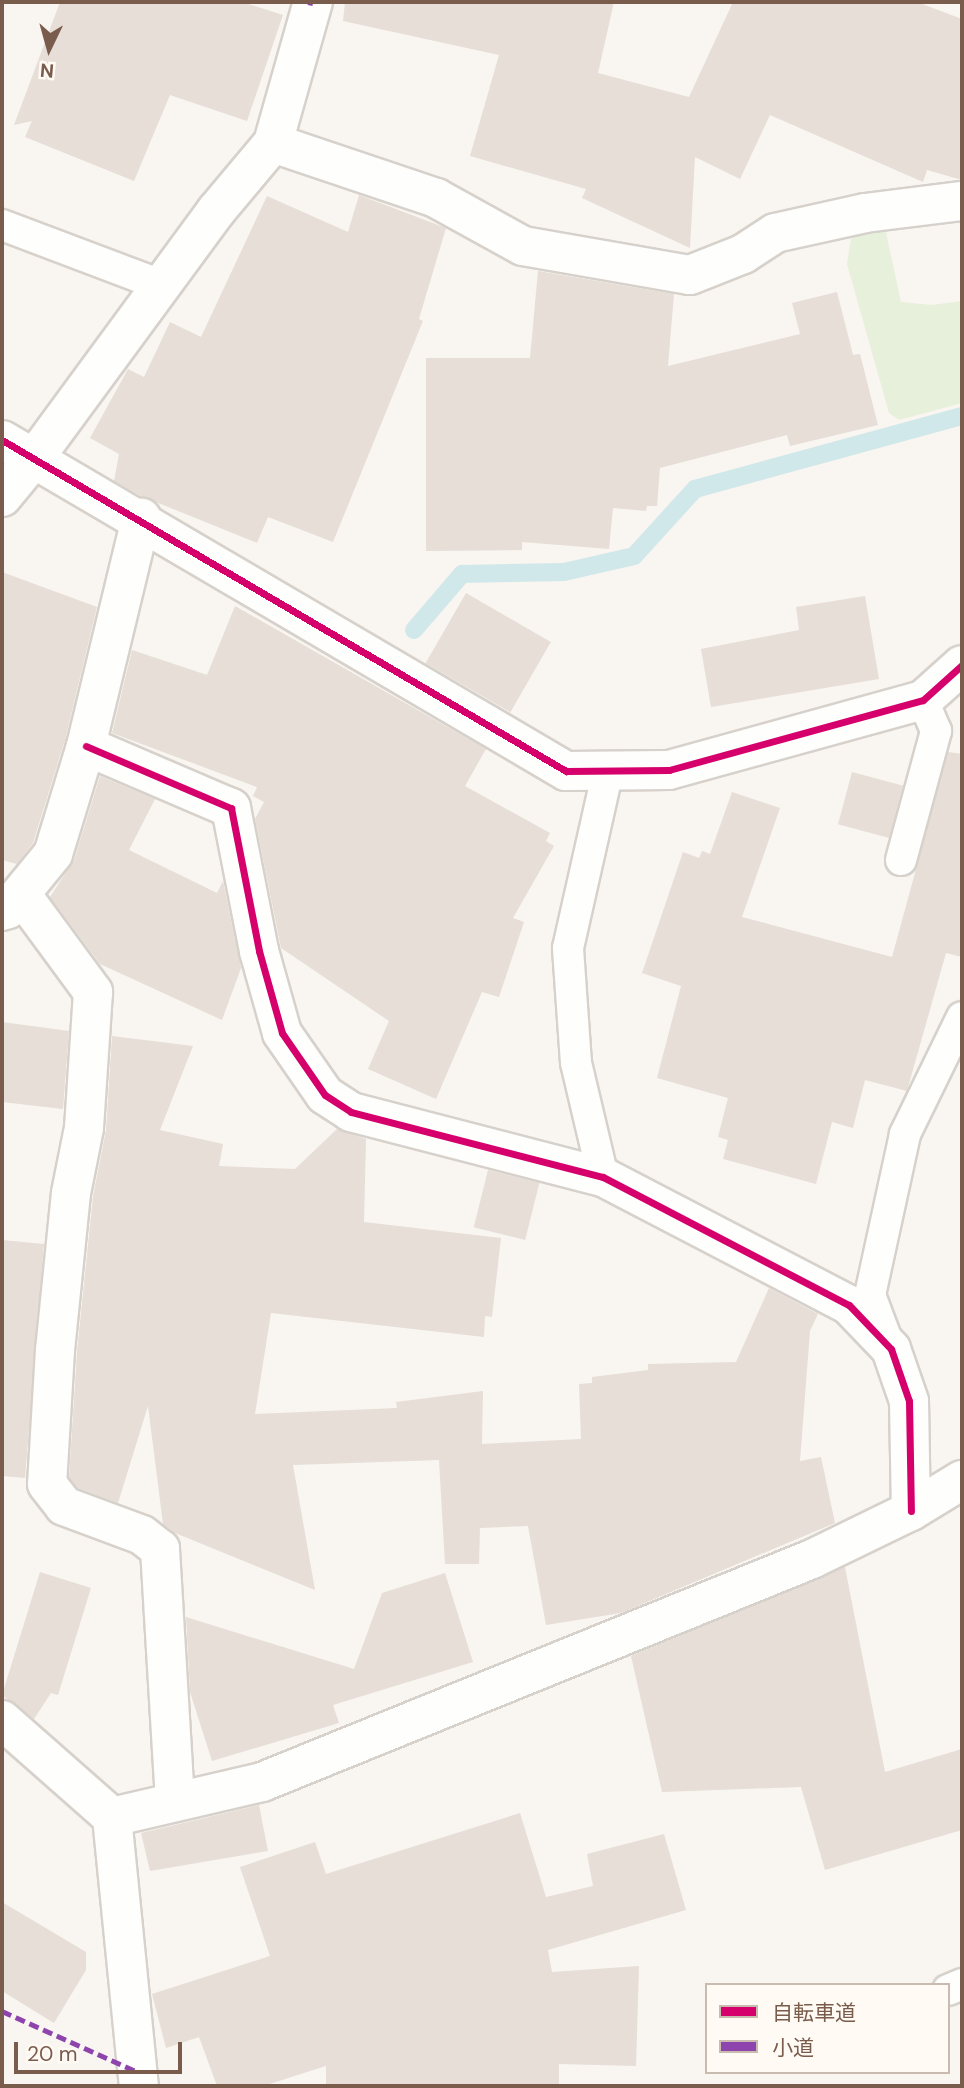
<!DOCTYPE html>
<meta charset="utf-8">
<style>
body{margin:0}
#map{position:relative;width:964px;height:2088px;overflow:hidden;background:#f9f5f0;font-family:"DM Sans","Noto Sans JP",sans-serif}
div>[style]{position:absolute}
.green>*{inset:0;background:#e7f0db}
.stream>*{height:18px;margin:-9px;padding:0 9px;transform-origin:9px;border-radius:9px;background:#d0e8ea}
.building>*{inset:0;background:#e6ded7;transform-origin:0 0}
.roads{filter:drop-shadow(2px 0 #d7d1cb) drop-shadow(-2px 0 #d7d1cb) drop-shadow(0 2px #d7d1cb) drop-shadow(0 -2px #d7d1cb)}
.lane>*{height:30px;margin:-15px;padding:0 15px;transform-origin:15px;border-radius:15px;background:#fefefd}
.street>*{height:38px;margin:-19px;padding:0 19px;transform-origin:19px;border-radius:19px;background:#fefefd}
.quiet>*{height:5px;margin-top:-2.5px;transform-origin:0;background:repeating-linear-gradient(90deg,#8e44ad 0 10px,transparent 0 15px)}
.cycleway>*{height:7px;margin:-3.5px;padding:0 3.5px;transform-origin:3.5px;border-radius:3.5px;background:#d6006c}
span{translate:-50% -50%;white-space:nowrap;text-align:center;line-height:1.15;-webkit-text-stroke:5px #fffaf3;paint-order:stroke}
.frame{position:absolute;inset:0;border:4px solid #7a5c4d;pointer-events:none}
.legend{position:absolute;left:705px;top:1983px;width:245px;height:91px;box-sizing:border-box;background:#fffaf3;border:2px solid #cabbb1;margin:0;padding:9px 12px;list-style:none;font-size:21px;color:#7a5c4d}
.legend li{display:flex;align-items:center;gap:14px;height:35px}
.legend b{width:35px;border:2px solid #cabbb1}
.north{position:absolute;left:14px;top:14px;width:70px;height:70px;-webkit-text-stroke:5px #fffaf3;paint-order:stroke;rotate:185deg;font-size:19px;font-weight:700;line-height:28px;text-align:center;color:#7a5c4d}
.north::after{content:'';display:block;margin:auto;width:24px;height:32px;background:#7a5c4d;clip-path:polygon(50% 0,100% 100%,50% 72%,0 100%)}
.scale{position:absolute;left:14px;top:2042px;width:168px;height:32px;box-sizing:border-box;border:4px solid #7a5c4d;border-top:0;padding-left:9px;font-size:21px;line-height:24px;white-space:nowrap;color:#7a5c4d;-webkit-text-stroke:5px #fffaf3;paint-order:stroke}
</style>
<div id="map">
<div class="green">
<i style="clip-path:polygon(867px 228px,885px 228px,901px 302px,932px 305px,962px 301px,962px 403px,899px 420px,889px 413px,847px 264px,851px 239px)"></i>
</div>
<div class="stream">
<i style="left:414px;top:630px;width:74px;rotate:-49.4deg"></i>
<i style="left:462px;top:574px;width:102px;rotate:-1.1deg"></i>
<i style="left:564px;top:572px;width:72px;rotate:-12.9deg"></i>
<i style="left:634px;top:556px;width:91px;rotate:-47.7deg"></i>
<i style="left:695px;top:489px;width:277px;rotate:-15.3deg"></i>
</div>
<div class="building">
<i style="clip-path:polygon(60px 2px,242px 2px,283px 15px,247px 121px,170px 95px,134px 181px,25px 137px,32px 121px,14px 125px)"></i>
<i style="clip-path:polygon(345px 2px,614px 2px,598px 73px,689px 97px,733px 2px,917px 2px,962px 19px,962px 180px,927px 170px,923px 182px,770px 115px,740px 179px,695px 157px,690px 248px,582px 198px,586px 189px,470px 156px,499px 55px,343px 21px)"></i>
<i style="clip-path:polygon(359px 195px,446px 228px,419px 319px,423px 321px,333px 542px,268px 517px,257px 543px,141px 496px,114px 481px,119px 454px,90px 438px,128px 369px,144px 377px,170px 322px,201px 337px,267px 196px,348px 232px)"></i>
<i style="clip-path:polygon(538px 271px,674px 294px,668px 366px,800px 334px,792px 303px,837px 292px,853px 355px,860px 354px,878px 425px,790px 446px,787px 435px,660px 468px,657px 506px,647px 506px,646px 511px,613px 508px,609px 549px,522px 542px,522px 550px,426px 551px,426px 358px,530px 358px)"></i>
<i style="clip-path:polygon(2px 572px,97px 607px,65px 740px,33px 843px,17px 864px,2px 860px)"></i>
<i style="left:466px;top:593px;width:98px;height:81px;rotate:30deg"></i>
<i style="clip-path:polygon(865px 596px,879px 679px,711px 707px,701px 649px,799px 630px,796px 607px)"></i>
<i style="clip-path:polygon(235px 606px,486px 749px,465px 786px,550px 833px,546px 841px,554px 846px,513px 918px,524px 922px,499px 997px,482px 992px,436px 1099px,368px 1069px,389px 1021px,281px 948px,255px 819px,264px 802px,253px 796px,257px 787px,112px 733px,132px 650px,207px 675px)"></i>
<i style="clip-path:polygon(948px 752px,962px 754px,962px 957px,946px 953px,907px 1091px,865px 1080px,853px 1128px,832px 1122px,816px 1184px,723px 1159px,728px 1140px,718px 1137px,728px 1098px,657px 1078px,681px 986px,642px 973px,683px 852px,699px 858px,702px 851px,710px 854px,732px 792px,780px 808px,742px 917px,892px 957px)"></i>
<i style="left:852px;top:772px;width:53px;height:54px;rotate:15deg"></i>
<i style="clip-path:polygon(100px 776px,155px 799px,129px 850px,217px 893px,223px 881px,241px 968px,222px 1020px,100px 964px,50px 897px,74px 860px)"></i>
<i style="clip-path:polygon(2px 1022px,69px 1031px,63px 1109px,2px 1102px)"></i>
<i style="clip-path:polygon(112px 1036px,193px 1046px,160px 1130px,223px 1144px,219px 1166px,295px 1169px,337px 1129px,366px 1139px,364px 1222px,501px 1238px,492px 1317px,485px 1316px,484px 1337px,271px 1313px,255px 1414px,397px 1408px,396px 1402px,483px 1391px,482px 1444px,581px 1439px,579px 1384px,592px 1383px,592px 1377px,648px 1370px,648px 1364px,736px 1362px,769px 1288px,818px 1314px,810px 1331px,800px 1461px,821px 1457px,835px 1523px,621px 1613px,546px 1625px,528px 1526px,480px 1528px,479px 1564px,445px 1564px,439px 1460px,293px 1465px,315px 1590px,175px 1533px,163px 1524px,148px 1406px,118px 1503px,77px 1488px,69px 1477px,77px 1352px,93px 1196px,106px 1130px)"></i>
<i style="left:488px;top:1170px;width:53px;height:59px;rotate:14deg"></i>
<i style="clip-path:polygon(2px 1240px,44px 1244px,25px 1478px,2px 1476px)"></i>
<i style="clip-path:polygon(845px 1567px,885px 1772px,962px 1749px,962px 1830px,825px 1870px,801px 1787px,662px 1792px,631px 1656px)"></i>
<i style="clip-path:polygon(40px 1572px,91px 1588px,58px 1695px,51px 1693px,34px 1719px,2px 1695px)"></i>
<i style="clip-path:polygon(445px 1573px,473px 1662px,333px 1705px,339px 1723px,212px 1761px,190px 1692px,186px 1617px,354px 1669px,382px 1593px)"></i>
<i style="clip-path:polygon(259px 1805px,268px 1851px,150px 1871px,141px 1833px)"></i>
<i style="clip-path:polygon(520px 1813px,546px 1897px,593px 1886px,587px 1854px,664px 1834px,686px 1910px,548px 1950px,552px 1972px,639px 1966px,636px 2066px,559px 2064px,559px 2086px,326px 2086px,326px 2066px,263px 2086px,217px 2086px,199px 2037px,166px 2048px,152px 1994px,270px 1956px,240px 1867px,315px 1842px,326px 1874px)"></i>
<i style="clip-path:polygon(2px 1902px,86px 1952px,86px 1970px,54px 2023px,2px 1991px)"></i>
</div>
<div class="roads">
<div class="lane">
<i style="left:2px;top:225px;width:170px;rotate:20.7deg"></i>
<i style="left:901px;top:860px;width:134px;rotate:-74.8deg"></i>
<i style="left:936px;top:731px;width:34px;rotate:-113deg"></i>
<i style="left:603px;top:1177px;width:117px;rotate:-103.3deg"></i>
<i style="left:576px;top:1063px;width:115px;rotate:-94deg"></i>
<i style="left:568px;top:948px;width:181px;rotate:-77.3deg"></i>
<i style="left:887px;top:1340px;width:48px;rotate:-110.7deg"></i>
<i style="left:870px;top:1295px;width:165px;rotate:-77.7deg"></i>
<i style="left:905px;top:1134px;width:130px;rotate:-64deg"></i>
<i style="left:948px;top:1990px;width:15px;rotate:-23deg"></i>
</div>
<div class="street">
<i style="left:273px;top:143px;width:172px;rotate:18.6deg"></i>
<i style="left:436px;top:198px;width:99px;rotate:28.9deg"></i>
<i style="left:523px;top:246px;width:169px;rotate:9.9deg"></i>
<i style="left:690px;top:275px;width:57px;rotate:-21.6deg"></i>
<i style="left:743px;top:254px;width:38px;rotate:-33deg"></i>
<i style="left:775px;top:233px;width:92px;rotate:-12.5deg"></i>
<i style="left:865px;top:213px;width:98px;rotate:-7.1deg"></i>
<i style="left:2px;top:440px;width:654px;rotate:30.41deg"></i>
<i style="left:566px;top:771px;width:103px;rotate:-0.6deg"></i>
<i style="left:669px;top:770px;width:263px;rotate:-15.4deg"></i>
<i style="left:923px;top:700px;width:52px;rotate:-41.9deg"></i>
<i style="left:2px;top:497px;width:53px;rotate:-50.3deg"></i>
<i style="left:36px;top:456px;width:304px;rotate:-53.7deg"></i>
<i style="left:216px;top:211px;width:89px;rotate:-50deg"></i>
<i style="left:273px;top:143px;width:147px;rotate:-74.2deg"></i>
<i style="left:86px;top:746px;width:158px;rotate:23.2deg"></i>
<i style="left:231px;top:808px;width:146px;rotate:78.9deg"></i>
<i style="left:259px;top:951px;width:85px;rotate:74.3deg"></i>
<i style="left:282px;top:1033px;width:75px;rotate:55.3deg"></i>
<i style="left:325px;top:1095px;width:31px;rotate:33deg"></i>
<i style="left:351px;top:1112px;width:260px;rotate:14.5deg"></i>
<i style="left:603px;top:1177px;width:277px;rotate:27.5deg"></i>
<i style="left:849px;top:1305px;width:61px;rotate:46.3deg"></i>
<i style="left:891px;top:1349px;width:55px;rotate:70.9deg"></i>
<i style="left:909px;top:1401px;width:110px;rotate:89deg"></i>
<i style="left:21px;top:894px;width:122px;rotate:53.7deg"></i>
<i style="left:93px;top:992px;width:136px;rotate:93.8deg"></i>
<i style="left:84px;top:1128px;width:66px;rotate:101.3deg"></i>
<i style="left:71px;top:1193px;width:158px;rotate:95.8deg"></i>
<i style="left:55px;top:1350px;width:134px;rotate:93.4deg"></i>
<i style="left:47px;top:1484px;width:28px;rotate:52deg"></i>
<i style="left:64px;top:1506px;width:83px;rotate:20.4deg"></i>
<i style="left:142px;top:1535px;width:23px;rotate:38deg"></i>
<i style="left:160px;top:1549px;width:253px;rotate:86.6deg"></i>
<i style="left:2px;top:911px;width:6px;rotate:-18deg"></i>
<i style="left:8px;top:909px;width:71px;rotate:-50.7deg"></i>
<i style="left:53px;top:854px;width:113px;rotate:-73deg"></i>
<i style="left:86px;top:746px;width:235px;rotate:-76.4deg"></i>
<i style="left:2px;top:1720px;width:147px;rotate:41.4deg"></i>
<i style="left:112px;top:1817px;width:270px;rotate:84.3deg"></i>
<i style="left:112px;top:1817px;width:154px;rotate:-13.1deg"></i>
<i style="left:262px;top:1782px;width:593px;rotate:-22.07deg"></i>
<i style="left:812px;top:1559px;width:110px;rotate:-25.9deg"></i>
<i style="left:911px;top:1511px;width:60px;rotate:-31.3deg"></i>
</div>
</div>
<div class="quiet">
<i style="left:308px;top:2px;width:5px;rotate:11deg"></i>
<i style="left:2px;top:2011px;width:149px;rotate:24.2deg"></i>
</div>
<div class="cycleway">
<i style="left:2px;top:440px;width:654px;rotate:30.41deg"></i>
<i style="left:566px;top:771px;width:103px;rotate:-0.6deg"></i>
<i style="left:669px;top:770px;width:263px;rotate:-15.4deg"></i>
<i style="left:923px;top:700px;width:52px;rotate:-41.9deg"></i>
<i style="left:86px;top:746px;width:158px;rotate:23.2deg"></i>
<i style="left:231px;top:808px;width:146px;rotate:78.9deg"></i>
<i style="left:259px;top:951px;width:85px;rotate:74.3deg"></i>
<i style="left:282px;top:1033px;width:75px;rotate:55.3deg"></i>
<i style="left:325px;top:1095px;width:31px;rotate:33deg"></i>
<i style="left:351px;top:1112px;width:260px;rotate:14.5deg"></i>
<i style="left:603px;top:1177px;width:277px;rotate:27.5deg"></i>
<i style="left:849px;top:1305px;width:61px;rotate:46.3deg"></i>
<i style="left:891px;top:1349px;width:55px;rotate:70.9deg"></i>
<i style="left:909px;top:1401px;width:110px;rotate:89deg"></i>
</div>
<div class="frame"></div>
<ul class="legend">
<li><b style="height:9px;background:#d6006c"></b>自転車道</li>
<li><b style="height:9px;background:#8e44ad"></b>小道</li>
</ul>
<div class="north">N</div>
<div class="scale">20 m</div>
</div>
